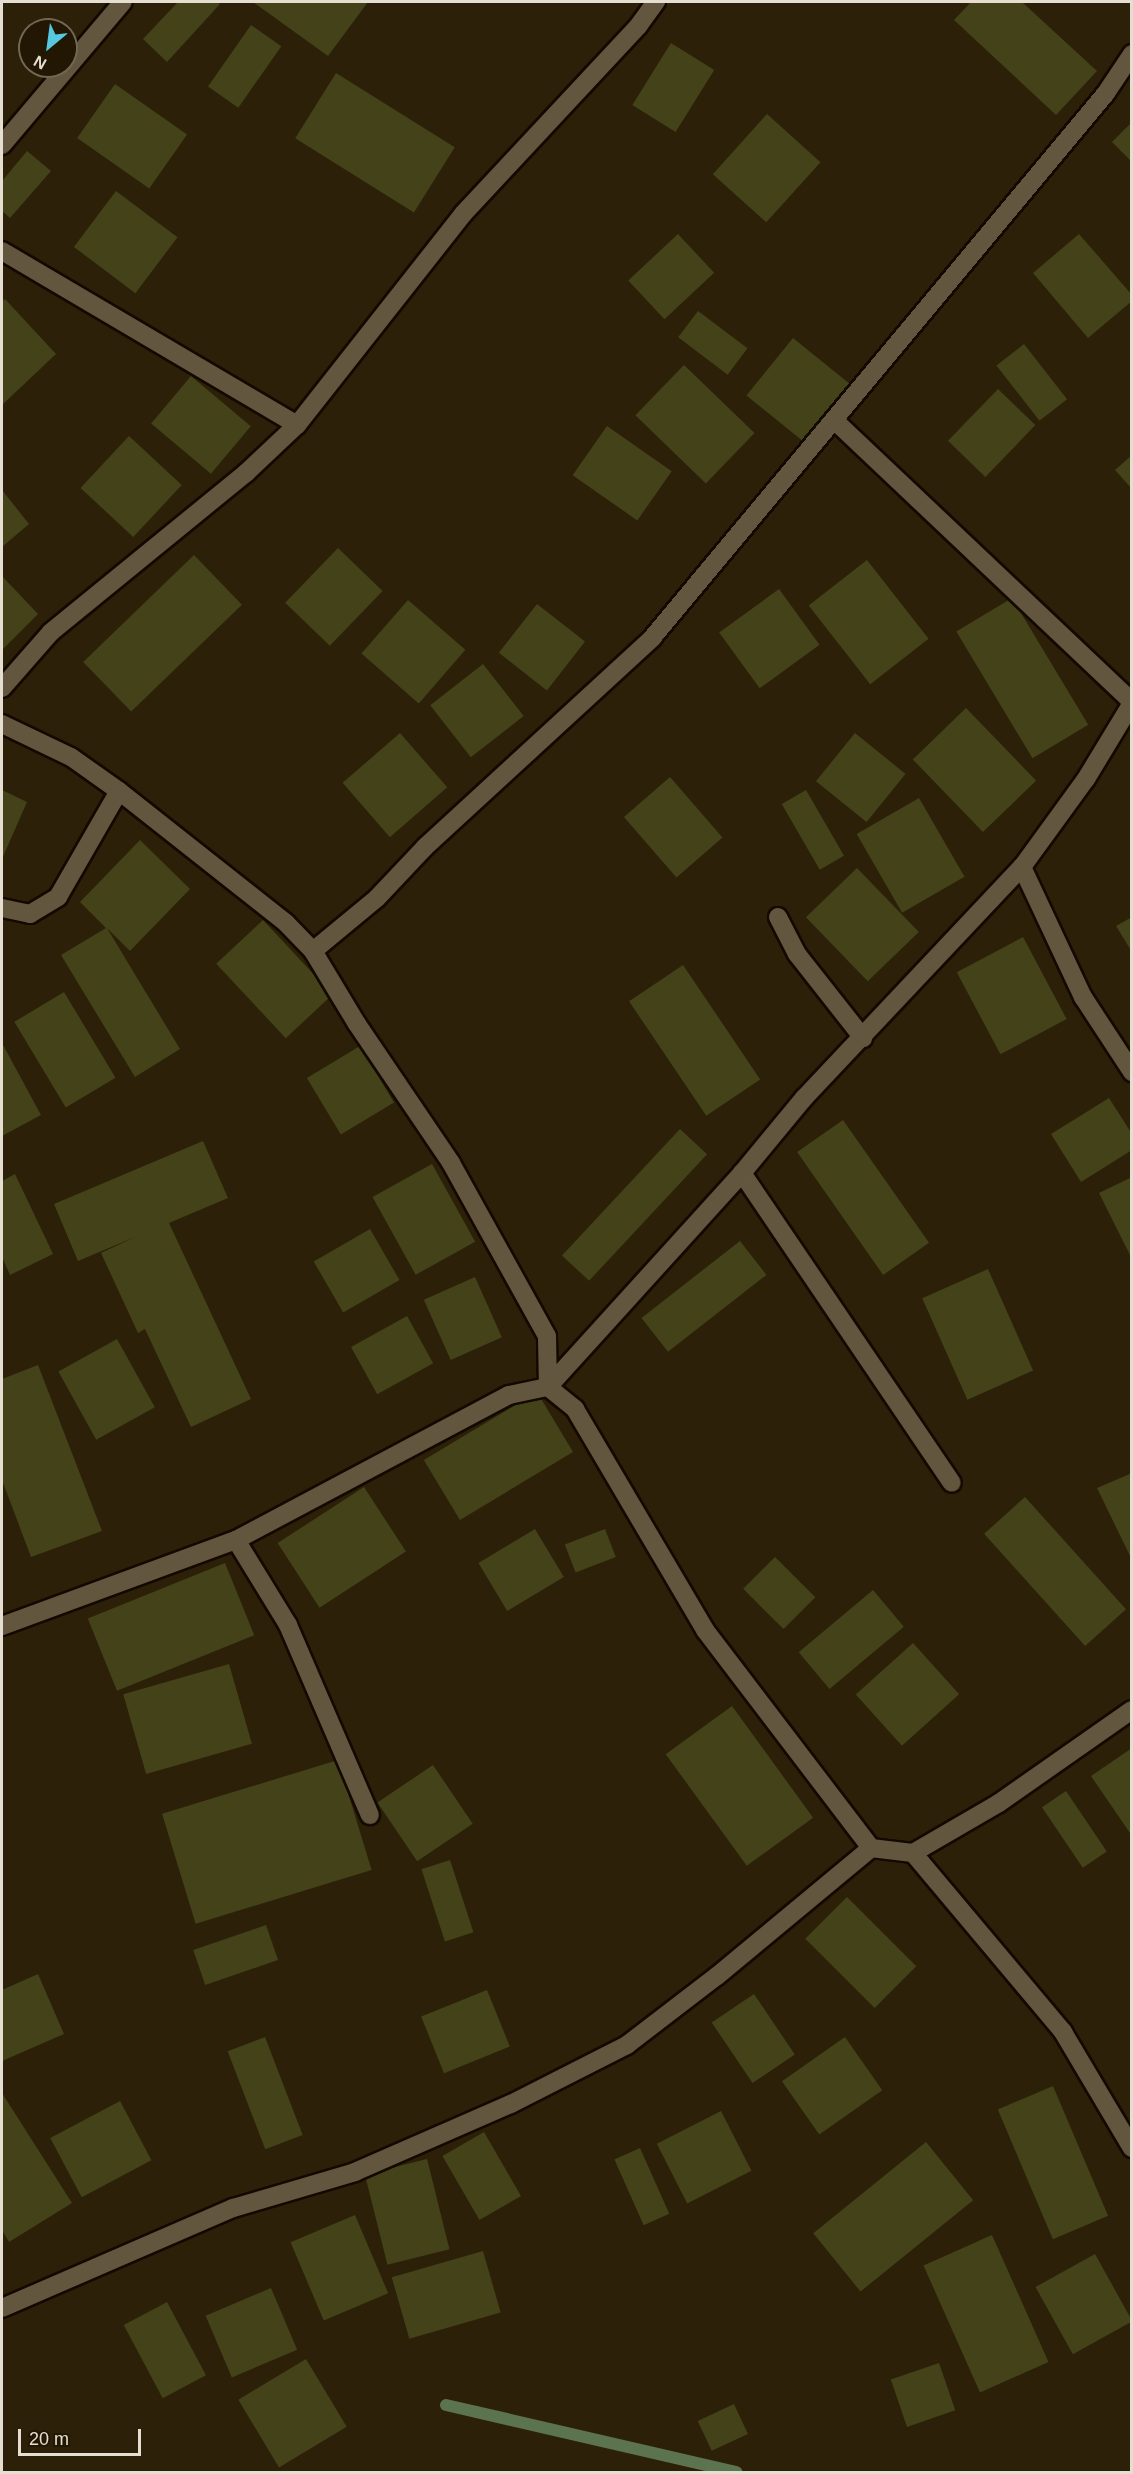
<!DOCTYPE html>
<style>
body{margin:0}
#map{position:relative;width:1133px;height:2474px;overflow:hidden;background:#2c2009;font-family:Helvetica,sans-serif}
div>[style]{position:absolute}
.stream>*{height:12px;margin:-6px;padding:0 6px;transform-origin:6px;border-radius:6px;background:#5b734e}
.building>*{inset:0;background:#434218;transform-origin:0 0}
.roads{filter:drop-shadow(2px 0 #140900) drop-shadow(-2px 0 #140900) drop-shadow(0 2px #140900) drop-shadow(0 -2px #140900)}
.minor>*{height:18px;margin:-9px;padding:0 9px;transform-origin:9px;border-radius:9px;background:#63563f}
span{translate:-50% -50%;white-space:nowrap;text-align:center;line-height:1.15;-webkit-text-stroke:4.5px #221702;paint-order:stroke}
.frame{position:absolute;inset:0;border:3px solid #e6ded1;pointer-events:none}
.north{position:absolute;left:18px;top:18px;width:60px;height:60px;box-sizing:border-box;background:#221702;border:2px solid #706755;border-radius:50%;rotate:209deg;font-size:16px;font-weight:700;line-height:24px;text-align:center;color:#e6ded1}
.north::after{content:'';display:block;margin:auto;width:21px;height:27px;background:#56c9e1;clip-path:polygon(50% 0,100% 100%,50% 72%,0 100%)}
.scale{position:absolute;left:18px;top:2429px;width:123px;height:27px;box-sizing:border-box;border:3px solid #e6ded1;border-top:0;padding-left:8px;font-size:18px;line-height:21px;white-space:nowrap;color:#e6ded1;-webkit-text-stroke:4px #221702;paint-order:stroke}
</style>
<div id="map">
<div class="stream">
<i style="left:446px;top:2405px;width:298px;rotate:13deg"></i>
</div>
<div class="building">
<i style="clip-path:polygon(178px 2px,217px 2px,220px 4px,167px 62px,143px 39px)"></i>
<i style="clip-path:polygon(253px 2px,368px 2px,328px 56px)"></i>
<i style="clip-path:polygon(971px 2px,1022px 2px,1097px 71px,1056px 115px,954px 20px)"></i>
<i style="left:251px;top:25px;width:37px;height:75px;rotate:35deg"></i>
<i style="left:671px;top:43px;width:51px;height:73px;rotate:32deg"></i>
<i style="left:336px;top:73px;width:140px;height:77px;rotate:32deg"></i>
<i style="left:115px;top:84px;width:88px;height:66px;rotate:35deg"></i>
<i style="left:767px;top:114px;width:72px;height:81px;rotate:42deg"></i>
<i style="clip-path:polygon(1132px 122px,1132px 162px,1112px 142px)"></i>
<i style="clip-path:polygon(27px 151px,51px 171px,10px 218px,2px 211px,2px 181px)"></i>
<i style="left:116px;top:191px;width:77px;height:70px;rotate:37deg"></i>
<i style="left:678px;top:234px;width:53px;height:68px;rotate:47deg"></i>
<i style="clip-path:polygon(1079px 234px,1132px 295px,1132px 301px,1088px 338px,1033px 273px)"></i>
<i style="clip-path:polygon(5px 299px,56px 354px,2px 405px,2px 302px)"></i>
<i style="left:698px;top:311px;width:62px;height:33px;rotate:37deg"></i>
<i style="left:793px;top:338px;width:76px;height:74px;rotate:39deg"></i>
<i style="left:1024px;top:344px;width:70px;height:35px;rotate:52deg"></i>
<i style="left:684px;top:365px;width:98px;height:70px;rotate:44deg"></i>
<i style="left:191px;top:376px;width:78px;height:62px;rotate:40deg"></i>
<i style="left:998px;top:389px;width:52px;height:72px;rotate:44deg"></i>
<i style="left:607px;top:426px;width:79px;height:60px;rotate:35deg"></i>
<i style="left:129px;top:436px;width:72px;height:71px;rotate:43deg"></i>
<i style="clip-path:polygon(1132px 455px,1132px 489px,1115px 470px)"></i>
<i style="clip-path:polygon(2px 490px,29px 524px,2px 547px)"></i>
<i style="left:338px;top:548px;width:62px;height:76px;rotate:44deg"></i>
<i style="left:194px;top:555px;width:69px;height:154px;rotate:46deg"></i>
<i style="left:867px;top:560px;width:100px;height:74px;rotate:52deg"></i>
<i style="clip-path:polygon(2px 576px,38px 614px,2px 650px)"></i>
<i style="left:779px;top:589px;width:69px;height:74px;rotate:54deg"></i>
<i style="left:1012px;top:598px;width:148px;height:65px;rotate:59deg"></i>
<i style="left:408px;top:600px;width:76px;height:71px;rotate:41deg"></i>
<i style="left:537px;top:604px;width:61px;height:62px;rotate:38deg"></i>
<i style="left:483px;top:664px;width:66px;height:67px;rotate:52deg"></i>
<i style="left:966px;top:708px;width:101px;height:74px;rotate:46deg"></i>
<i style="left:400px;top:733px;width:72px;height:76px;rotate:49deg"></i>
<i style="left:855px;top:733px;width:65px;height:62px;rotate:39deg"></i>
<i style="left:670px;top:777px;width:80px;height:61px;rotate:49deg"></i>
<i style="clip-path:polygon(2px 790px,27px 802px,2px 859px)"></i>
<i style="left:806px;top:790px;width:76px;height:28px;rotate:60deg"></i>
<i style="left:919px;top:798px;width:91px;height:72px;rotate:60deg"></i>
<i style="clip-path:polygon(140px 840px,190px 889px,130px 951px,107px 928px,180px 1049px,135px 1077px,61px 955px,106px 928px,80px 902px)"></i>
<i style="left:857px;top:868px;width:89px;height:71px;rotate:46deg"></i>
<i style="clip-path:polygon(1132px 917px,1132px 952px,1116px 926px)"></i>
<i style="left:263px;top:920px;width:102px;height:64px;rotate:47deg"></i>
<i style="left:1023px;top:937px;width:93px;height:75px;rotate:62deg"></i>
<i style="left:683px;top:965px;width:138px;height:65px;rotate:56deg"></i>
<i style="left:64px;top:992px;width:100px;height:58px;rotate:59deg"></i>
<i style="clip-path:polygon(2px 1043px,41px 1115px,2px 1136px)"></i>
<i style="left:360px;top:1046px;width:66px;height:62px;rotate:59deg"></i>
<i style="clip-path:polygon(1109px 1098px,1132px 1134px,1132px 1150px,1081px 1182px,1051px 1134px)"></i>
<i style="left:843px;top:1120px;width:150px;height:56px;rotate:55deg"></i>
<i style="left:680px;top:1129px;width:37px;height:173px;rotate:43deg"></i>
<i style="clip-path:polygon(203px 1141px,228px 1198px,169px 1223px,251px 1399px,191px 1427px,145px 1329px,138px 1333px,101px 1253px,135px 1237px,78px 1261px,54px 1204px)"></i>
<i style="left:432px;top:1164px;width:89px;height:68px;rotate:61deg"></i>
<i style="clip-path:polygon(15px 1174px,53px 1254px,10px 1275px,2px 1257px,2px 1181px)"></i>
<i style="clip-path:polygon(1132px 1177px,1132px 1259px,1099px 1193px)"></i>
<i style="left:370px;top:1229px;width:59px;height:65px;rotate:60deg"></i>
<i style="left:740px;top:1241px;width:43px;height:125px;rotate:52deg"></i>
<i style="left:988px;top:1269px;width:111px;height:72px;rotate:66deg"></i>
<i style="left:475px;top:1277px;width:66px;height:56px;rotate:66deg"></i>
<i style="left:407px;top:1316px;width:54px;height:64px;rotate:61deg"></i>
<i style="left:117px;top:1339px;width:78px;height:67px;rotate:61deg"></i>
<i style="clip-path:polygon(38px 1365px,102px 1531px,31px 1557px,2px 1480px,2px 1379px)"></i>
<i style="left:537px;top:1392px;width:70px;height:132px;rotate:59deg"></i>
<i style="clip-path:polygon(1132px 1473px,1132px 1560px,1097px 1488px)"></i>
<i style="left:364px;top:1487px;width:77px;height:103px;rotate:57deg"></i>
<i style="left:1025px;top:1497px;width:151px;height:55px;rotate:48deg"></i>
<i style="left:535px;top:1529px;width:56px;height:66px;rotate:59deg"></i>
<i style="left:605px;top:1529px;width:30px;height:43px;rotate:69deg"></i>
<i style="left:775px;top:1557px;width:57px;height:45px;rotate:45deg"></i>
<i style="left:225px;top:1563px;width:78px;height:148px;rotate:68deg"></i>
<i style="left:873px;top:1590px;width:48px;height:97px;rotate:50deg"></i>
<i style="left:913px;top:1643px;width:69px;height:77px;rotate:48deg"></i>
<i style="left:229px;top:1664px;width:83px;height:110px;rotate:74deg"></i>
<i style="left:732px;top:1706px;width:138px;height:82px;rotate:54deg"></i>
<i style="clip-path:polygon(1132px 1748px,1132px 1836px,1091px 1776px)"></i>
<i style="left:338px;top:1760px;width:115px;height:184px;rotate:73deg"></i>
<i style="left:433px;top:1765px;width:71px;height:67px;rotate:56deg"></i>
<i style="left:1066px;top:1791px;width:73px;height:29px;rotate:56deg"></i>
<i style="left:450px;top:1860px;width:76px;height:30px;rotate:72deg"></i>
<i style="left:847px;top:1897px;width:98px;height:59px;rotate:45deg"></i>
<i style="left:266px;top:1925px;width:37px;height:77px;rotate:71deg"></i>
<i style="clip-path:polygon(38px 1974px,64px 2034px,2px 2061px,2px 1990px)"></i>
<i style="left:487px;top:1990px;width:61px;height:71px;rotate:68deg"></i>
<i style="left:754px;top:1994px;width:73px;height:51px;rotate:56deg"></i>
<i style="left:265px;top:2037px;width:105px;height:40px;rotate:69deg"></i>
<i style="left:845px;top:2037px;width:65px;height:77px;rotate:55deg"></i>
<i style="left:1053px;top:2086px;width:141px;height:60px;rotate:67deg"></i>
<i style="clip-path:polygon(2px 2093px,72px 2203px,9px 2242px,2px 2230px)"></i>
<i style="left:120px;top:2101px;width:67px;height:79px;rotate:62deg"></i>
<i style="left:721px;top:2111px;width:67px;height:72px;rotate:63deg"></i>
<i style="left:484px;top:2132px;width:74px;height:48px;rotate:60deg"></i>
<i style="left:926px;top:2142px;width:75px;height:145px;rotate:51deg"></i>
<i style="left:640px;top:2148px;width:72px;height:28px;rotate:66deg"></i>
<i style="left:427px;top:2159px;width:93px;height:64px;rotate:76deg"></i>
<i style="left:355px;top:2215px;width:85px;height:70px;rotate:67deg"></i>
<i style="left:992px;top:2235px;width:139px;height:75px;rotate:66deg"></i>
<i style="left:483px;top:2251px;width:64px;height:95px;rotate:74deg"></i>
<i style="left:1095px;top:2254px;width:77px;height:68px;rotate:61deg"></i>
<i style="left:271px;top:2288px;width:67px;height:71px;rotate:67deg"></i>
<i style="left:167px;top:2302px;width:83px;height:49px;rotate:62deg"></i>
<i style="left:306px;top:2359px;width:79px;height:79px;rotate:59deg"></i>
<i style="left:939px;top:2363px;width:50px;height:51px;rotate:71deg"></i>
<i style="left:734px;top:2404px;width:33px;height:40px;rotate:65deg"></i>
</div>
<div class="roads">
<div class="minor">
<i style="left:2px;top:145px;width:187px;rotate:-49.8deg"></i>
<i style="left:2px;top:251px;width:342px;rotate:30.5deg"></i>
<i style="left:834px;top:420px;width:410px;rotate:43.4deg"></i>
<i style="left:2px;top:688px;width:74px;rotate:-48.8deg"></i>
<i style="left:51px;top:632px;width:252px;rotate:-39.2deg"></i>
<i style="left:246px;top:473px;width:70px;rotate:-43.3deg"></i>
<i style="left:297px;top:425px;width:268px;rotate:-51.8deg"></i>
<i style="left:463px;top:214px;width:258px;rotate:-47deg"></i>
<i style="left:639px;top:25px;width:29px;rotate:-54deg"></i>
<i style="left:2px;top:724px;width:76px;rotate:25.6deg"></i>
<i style="left:71px;top:757px;width:59px;rotate:35.3deg"></i>
<i style="left:119px;top:791px;width:213px;rotate:38.3deg"></i>
<i style="left:286px;top:923px;width:39px;rotate:46deg"></i>
<i style="left:313px;top:951px;width:85px;rotate:58.9deg"></i>
<i style="left:357px;top:1024px;width:168px;rotate:55.9deg"></i>
<i style="left:451px;top:1163px;width:198px;rotate:61deg"></i>
<i style="left:547px;top:1336px;width:51px;rotate:88.9deg"></i>
<i style="left:1022px;top:867px;width:144px;rotate:64.9deg"></i>
<i style="left:1083px;top:997px;width:90px;rotate:56.8deg"></i>
<i style="left:2px;top:908px;width:29px;rotate:12deg"></i>
<i style="left:30px;top:914px;width:33px;rotate:-31deg"></i>
<i style="left:58px;top:897px;width:122px;rotate:-60.1deg"></i>
<i style="left:778px;top:917px;width:42px;rotate:62.8deg"></i>
<i style="left:797px;top:954px;width:107px;rotate:51.8deg"></i>
<i style="left:313px;top:951px;width:83px;rotate:-39.6deg"></i>
<i style="left:377px;top:898px;width:70px;rotate:-46.7deg"></i>
<i style="left:425px;top:847px;width:309px;rotate:-42.6deg"></i>
<i style="left:652px;top:638px;width:709px;rotate:-50.2deg"></i>
<i style="left:1106px;top:93px;width:47px;rotate:-56.3deg"></i>
<i style="left:742px;top:1173px;width:374px;rotate:55.9deg"></i>
<i style="left:548px;top:1387px;width:289px;rotate:-47.8deg"></i>
<i style="left:742px;top:1173px;width:97px;rotate:-50.4deg"></i>
<i style="left:804px;top:1098px;width:318px;rotate:-46.7deg"></i>
<i style="left:1022px;top:867px;width:109px;rotate:-54deg"></i>
<i style="left:1086px;top:779px;width:89px;rotate:-58.8deg"></i>
<i style="left:236px;top:1540px;width:100px;rotate:58.5deg"></i>
<i style="left:288px;top:1625px;width:207px;rotate:66.7deg"></i>
<i style="left:2px;top:1626px;width:249px;rotate:-20.2deg"></i>
<i style="left:236px;top:1540px;width:309px;rotate:-28deg"></i>
<i style="left:509px;top:1395px;width:40px;rotate:-12deg"></i>
<i style="left:548px;top:1387px;width:35px;rotate:39deg"></i>
<i style="left:575px;top:1409px;width:256px;rotate:59.5deg"></i>
<i style="left:705px;top:1630px;width:274px;rotate:52.7deg"></i>
<i style="left:871px;top:1848px;width:42px;rotate:6.8deg"></i>
<i style="left:913px;top:1853px;width:99px;rotate:-30.2deg"></i>
<i style="left:999px;top:1803px;width:162px;rotate:-35deg"></i>
<i style="left:913px;top:1853px;width:234px;rotate:50deg"></i>
<i style="left:1063px;top:2032px;width:135px;rotate:59.3deg"></i>
<i style="left:2px;top:2308px;width:252px;rotate:-23.4deg"></i>
<i style="left:233px;top:2208px;width:127px;rotate:-16.4deg"></i>
<i style="left:355px;top:2172px;width:170px;rotate:-23.6deg"></i>
<i style="left:511px;top:2104px;width:130px;rotate:-27deg"></i>
<i style="left:627px;top:2045px;width:113px;rotate:-37.5deg"></i>
<i style="left:717px;top:1976px;width:200px;rotate:-39.7deg"></i>
</div>
</div>
<div class="frame"></div>
<div class="north">N</div>
<div class="scale">20 m</div>
</div>
